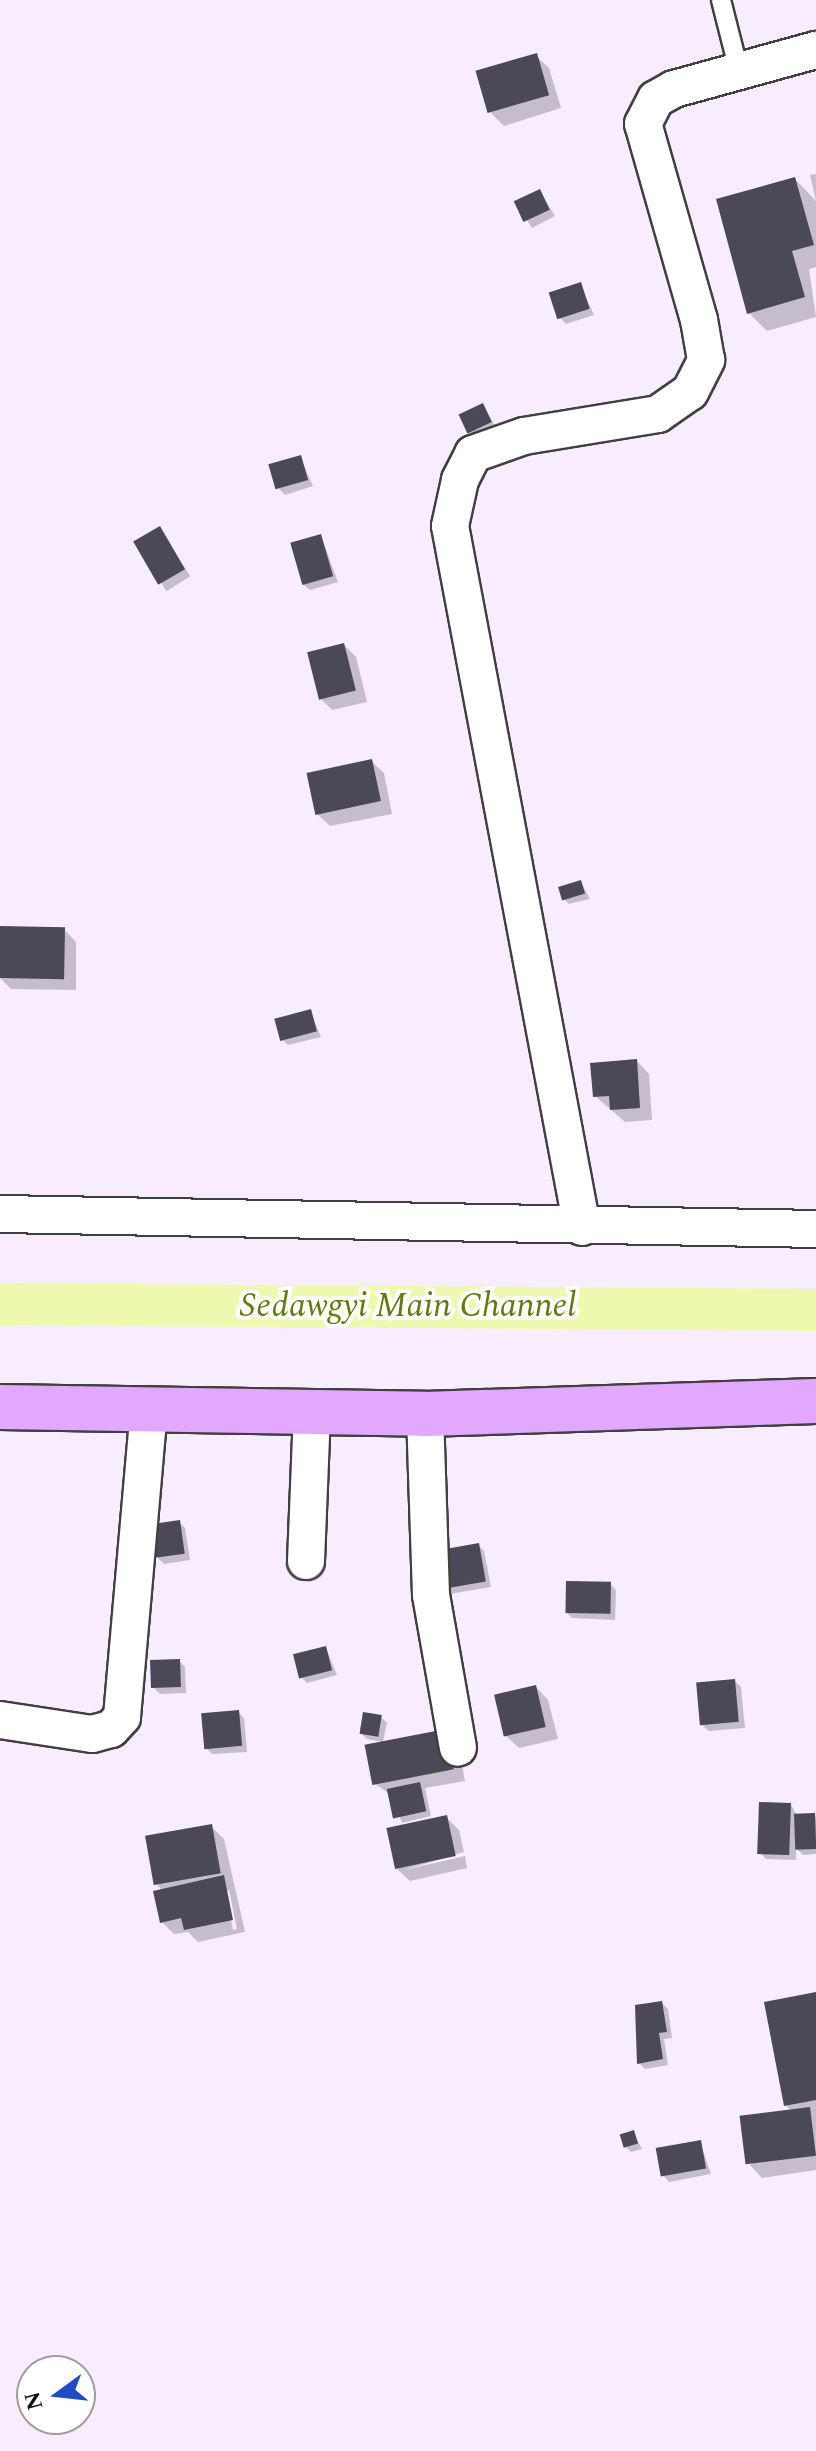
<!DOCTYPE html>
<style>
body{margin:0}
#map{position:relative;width:816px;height:2451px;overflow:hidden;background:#f7edff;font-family:Spectral,serif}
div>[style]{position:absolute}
.shadow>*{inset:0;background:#0003;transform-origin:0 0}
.canal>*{height:42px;margin:-21px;padding:0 21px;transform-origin:21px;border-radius:21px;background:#eef9af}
.building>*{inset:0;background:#4b4956;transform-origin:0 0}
.roads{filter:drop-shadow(2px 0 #404040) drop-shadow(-2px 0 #404040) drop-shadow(0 2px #404040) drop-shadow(0 -2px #404040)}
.lane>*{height:18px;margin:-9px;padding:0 9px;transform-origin:9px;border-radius:9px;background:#fff}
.street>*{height:36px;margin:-18px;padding:0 18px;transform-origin:18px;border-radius:18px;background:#fff}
.secondary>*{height:44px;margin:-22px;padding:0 22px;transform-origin:22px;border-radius:22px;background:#e2a8ff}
span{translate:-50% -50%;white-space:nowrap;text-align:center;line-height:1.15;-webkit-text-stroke:8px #fff;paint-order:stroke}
.water-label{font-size:34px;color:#637910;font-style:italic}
.north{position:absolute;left:16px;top:2355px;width:80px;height:80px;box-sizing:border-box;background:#fff;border:2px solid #9e9e9e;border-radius:50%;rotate:255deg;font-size:22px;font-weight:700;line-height:32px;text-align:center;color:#0d0d0d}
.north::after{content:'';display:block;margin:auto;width:28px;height:36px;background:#1e4cc4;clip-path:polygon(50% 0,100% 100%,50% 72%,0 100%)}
</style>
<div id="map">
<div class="shadow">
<i style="clip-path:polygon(536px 56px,549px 68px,561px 108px,504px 126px,491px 113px)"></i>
<i style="clip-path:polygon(816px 174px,816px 201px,810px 175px)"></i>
<i style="clip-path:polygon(795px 179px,816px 201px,816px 267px,809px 269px,816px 317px,767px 331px,749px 313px)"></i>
<i style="clip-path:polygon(540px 191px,555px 216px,532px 228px,516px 203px)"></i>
<i style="clip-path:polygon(580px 284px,594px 315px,566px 324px,560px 318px)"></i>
<i style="clip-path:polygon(483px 405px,496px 428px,474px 438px,468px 432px)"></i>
<i style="clip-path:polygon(300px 457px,313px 486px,285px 495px,279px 489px)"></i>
<i style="left:160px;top:528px;width:57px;height:28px;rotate:58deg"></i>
<i style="clip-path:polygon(321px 536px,338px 582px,310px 590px,303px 584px)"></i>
<i style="clip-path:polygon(344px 645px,356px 657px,367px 702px,332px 710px,320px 698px)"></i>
<i style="clip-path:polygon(371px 761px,384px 773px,392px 814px,330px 826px,317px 814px)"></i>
<i style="clip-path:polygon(581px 882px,590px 899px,569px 904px,563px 898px)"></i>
<i style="clip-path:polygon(0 928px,64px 929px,76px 942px,76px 990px,11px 989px,0 978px)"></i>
<i style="clip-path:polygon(310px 1011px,321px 1037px,288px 1045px,282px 1039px)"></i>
<i style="clip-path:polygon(637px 1061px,649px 1074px,652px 1120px,625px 1122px,595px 1096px)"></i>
<i style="clip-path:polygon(179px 1522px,185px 1528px,190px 1560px,164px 1564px,158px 1558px)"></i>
<i style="clip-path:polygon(478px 1545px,484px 1551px,491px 1587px,450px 1594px,444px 1588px)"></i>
<i style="clip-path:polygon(610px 1584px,616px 1590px,615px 1620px,572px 1618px,566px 1612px)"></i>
<i style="clip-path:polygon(326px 1648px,337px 1675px,307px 1683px,301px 1677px)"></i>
<i style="clip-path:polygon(179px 1661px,185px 1667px,186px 1693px,160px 1694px,154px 1688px)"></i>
<i style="clip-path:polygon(735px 1681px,741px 1687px,745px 1728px,709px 1731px,702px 1725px)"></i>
<i style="clip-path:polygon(536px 1687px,548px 1700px,558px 1739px,519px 1748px,506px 1736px)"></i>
<i style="clip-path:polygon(238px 1712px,244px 1718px,247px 1752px,212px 1754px,206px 1748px)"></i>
<i style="clip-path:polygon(381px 1717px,387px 1723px,383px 1742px,367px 1739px,361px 1733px)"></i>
<i style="clip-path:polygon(458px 1744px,465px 1781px,425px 1788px,431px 1816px,402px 1823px,391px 1795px,374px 1783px)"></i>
<i style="clip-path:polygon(791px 1805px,797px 1815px,816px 1817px,816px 1854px,803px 1855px,796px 1848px,796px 1860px,766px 1859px,760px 1853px)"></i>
<i style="clip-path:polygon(446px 1817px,459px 1830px,464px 1852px,404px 1870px,465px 1856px,467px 1868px,410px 1881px,397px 1869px)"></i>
<i style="clip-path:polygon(evenodd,211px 1826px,224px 1839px,245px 1932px,198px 1942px,188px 1932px,174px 1934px,162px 1922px,163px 1891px,156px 1884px,211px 1826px,225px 1890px,229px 1890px,237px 1929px,233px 1930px,225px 1890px)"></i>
<i style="clip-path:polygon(816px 1995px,816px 2170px,762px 2178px,750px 2165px,792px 2112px,786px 2105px)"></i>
<i style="clip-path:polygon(662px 2003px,668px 2009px,672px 2038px,664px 2039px,668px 2065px,645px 2069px,639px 2063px)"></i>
<i style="clip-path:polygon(633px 2132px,642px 2149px,631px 2152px,625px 2146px)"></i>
<i style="clip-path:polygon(700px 2142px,711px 2174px,669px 2182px,663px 2175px)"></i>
</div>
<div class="canal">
<i style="left:0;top:1304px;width:816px;rotate:0.42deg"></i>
</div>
<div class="building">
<i style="left:537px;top:53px;width:44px;height:64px;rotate:74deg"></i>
<i style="clip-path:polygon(795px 177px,814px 245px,792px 251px,805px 297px,747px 314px,716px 199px)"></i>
<i style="left:540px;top:189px;width:23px;height:29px;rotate:65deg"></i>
<i style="left:581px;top:282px;width:28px;height:34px;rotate:72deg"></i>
<i style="left:483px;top:403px;width:21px;height:27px;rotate:65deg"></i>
<i style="left:301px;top:455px;width:26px;height:34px;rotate:74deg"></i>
<i style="left:160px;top:526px;width:50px;height:31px;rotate:60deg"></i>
<i style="left:321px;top:534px;width:44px;height:32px;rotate:74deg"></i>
<i style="left:344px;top:643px;width:49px;height:38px;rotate:76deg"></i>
<i style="left:372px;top:759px;width:43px;height:67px;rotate:78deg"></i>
<i style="left:581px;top:880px;width:14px;height:24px;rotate:73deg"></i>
<i style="left:0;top:926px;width:65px;height:52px;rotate:1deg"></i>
<i style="left:311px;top:1009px;width:23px;height:38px;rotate:75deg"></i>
<i style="clip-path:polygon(637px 1059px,640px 1108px,610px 1110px,609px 1096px,593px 1097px,590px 1063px)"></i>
<i style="left:180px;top:1520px;width:34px;height:30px;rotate:82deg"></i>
<i style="left:479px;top:1543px;width:39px;height:44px;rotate:80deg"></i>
<i style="left:566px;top:1581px;width:45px;height:32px;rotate:1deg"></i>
<i style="left:326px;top:1646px;width:25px;height:34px;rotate:76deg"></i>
<i style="left:180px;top:1659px;width:28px;height:30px;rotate:88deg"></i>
<i style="left:735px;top:1679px;width:43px;height:39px;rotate:85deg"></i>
<i style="left:536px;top:1685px;width:43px;height:43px;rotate:77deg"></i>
<i style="left:239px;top:1710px;width:36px;height:38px;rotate:85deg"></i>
<i style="left:363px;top:1712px;width:19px;height:22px;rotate:9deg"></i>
<i style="left:446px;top:1729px;width:41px;height:83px;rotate:79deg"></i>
<i style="left:420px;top:1782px;width:30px;height:34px;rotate:78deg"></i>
<i style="left:759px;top:1802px;width:32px;height:52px;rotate:2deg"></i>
<i style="left:815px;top:1813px;width:36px;height:21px;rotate:88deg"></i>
<i style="left:447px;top:1815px;width:42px;height:62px;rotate:78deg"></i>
<i style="left:212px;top:1824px;width:50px;height:68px;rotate:80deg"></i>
<i style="clip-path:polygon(224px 1875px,233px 1920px,184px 1930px,181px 1918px,160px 1923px,153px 1891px)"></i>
<i style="clip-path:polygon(816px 1992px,816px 2100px,784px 2106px,764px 2002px)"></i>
<i style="clip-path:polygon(662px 2001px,667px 2032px,659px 2033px,663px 2059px,637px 2064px,635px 2005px)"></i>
<i style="left:810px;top:2107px;width:49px;height:71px;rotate:83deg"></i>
<i style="left:634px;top:2130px;width:14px;height:15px;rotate:73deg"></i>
<i style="left:701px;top:2140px;width:29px;height:46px;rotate:80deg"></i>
</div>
<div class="roads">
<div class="lane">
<i style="left:721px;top:0;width:73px;rotate:75.8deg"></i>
</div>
<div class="street">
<i style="left:0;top:1214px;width:816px;rotate:1.05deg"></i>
<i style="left:582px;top:1227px;width:713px;rotate:-100.66deg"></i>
<i style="left:450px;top:526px;width:47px;rotate:-77.7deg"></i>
<i style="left:460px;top:480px;width:29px;rotate:-63deg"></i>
<i style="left:473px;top:454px;width:54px;rotate:-19.4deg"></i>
<i style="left:524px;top:436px;width:136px;rotate:-9.3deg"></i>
<i style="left:658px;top:414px;width:39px;rotate:-35deg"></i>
<i style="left:690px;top:392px;width:36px;rotate:-63deg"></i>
<i style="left:706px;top:360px;width:41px;rotate:-99.9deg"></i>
<i style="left:699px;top:320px;width:204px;rotate:-105.9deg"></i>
<i style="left:643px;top:124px;width:28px;rotate:-63deg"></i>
<i style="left:656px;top:99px;width:21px;rotate:-29deg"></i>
<i style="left:674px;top:89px;width:147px;rotate:-15.4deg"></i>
<i style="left:425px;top:1414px;width:181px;rotate:88.1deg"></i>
<i style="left:431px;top:1595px;width:155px;rotate:80deg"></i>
<i style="left:306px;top:1561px;width:150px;rotate:-87.7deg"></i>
<i style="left:0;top:1720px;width:93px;rotate:8.7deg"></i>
<i style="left:92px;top:1734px;width:20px;rotate:-15deg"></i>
<i style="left:111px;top:1729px;width:16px;rotate:-47deg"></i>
<i style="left:122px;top:1717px;width:308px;rotate:-85deg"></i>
</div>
<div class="secondary">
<i style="left:0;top:1407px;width:425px;rotate:0.9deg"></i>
<i style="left:425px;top:1414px;width:391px;rotate:-1.9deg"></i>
</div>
</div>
<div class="water-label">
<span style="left:408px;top:1307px">Sedawgyi Main Channel</span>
</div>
<div class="north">N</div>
</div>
